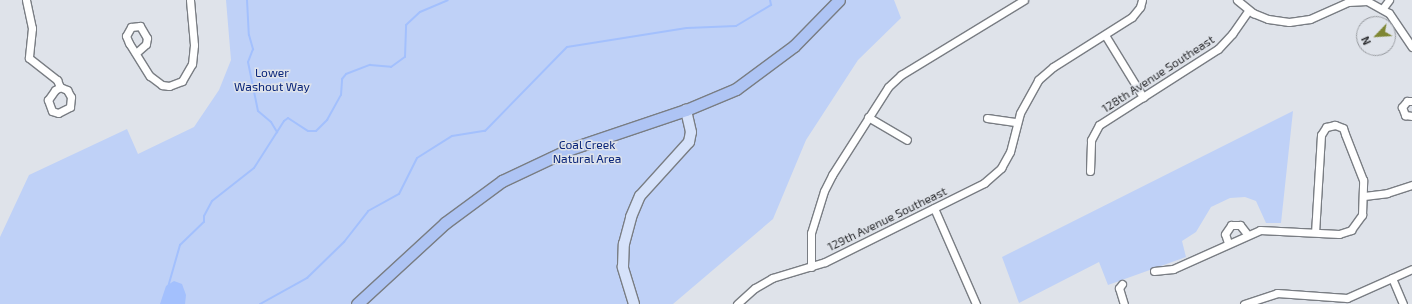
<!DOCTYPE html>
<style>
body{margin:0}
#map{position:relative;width:1412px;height:304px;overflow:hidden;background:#dfe3ea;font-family:"Exo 2",sans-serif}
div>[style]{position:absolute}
.green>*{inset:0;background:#bfd1f7}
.water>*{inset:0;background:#a3c0fd}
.stream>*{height:2px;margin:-1px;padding:0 1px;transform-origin:1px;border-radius:1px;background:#a3c0fd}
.roads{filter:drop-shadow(1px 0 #797d83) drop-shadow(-1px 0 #797d83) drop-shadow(0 1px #797d83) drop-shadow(0 -1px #797d83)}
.street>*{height:7px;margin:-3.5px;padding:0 3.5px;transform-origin:3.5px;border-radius:3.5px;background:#fff}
.secondary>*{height:10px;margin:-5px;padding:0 5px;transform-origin:5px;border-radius:5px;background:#d6e2fa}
.primary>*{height:11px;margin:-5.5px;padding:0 5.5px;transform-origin:5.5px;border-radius:5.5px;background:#aec4f4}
span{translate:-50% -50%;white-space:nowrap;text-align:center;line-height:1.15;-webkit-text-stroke:3px #dfe3ea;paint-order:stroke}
.park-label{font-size:12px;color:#0a267a}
.street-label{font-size:12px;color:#2d2e31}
.north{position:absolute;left:1356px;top:16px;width:40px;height:40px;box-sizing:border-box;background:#dfe3ea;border:1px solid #989ba0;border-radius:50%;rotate:245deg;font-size:11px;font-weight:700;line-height:16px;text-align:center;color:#2d2e31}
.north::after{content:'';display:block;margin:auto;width:14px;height:18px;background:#7e8632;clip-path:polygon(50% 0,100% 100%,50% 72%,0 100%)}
</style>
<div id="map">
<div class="green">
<i style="clip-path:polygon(226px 0,894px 0,901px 18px,858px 60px,806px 140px,773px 219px,673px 304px,0 304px,0 237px,29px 175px,127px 129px,138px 154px,194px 127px,219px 90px,231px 60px)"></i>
<i style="clip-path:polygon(1293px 111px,1281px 223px,1266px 223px,1256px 201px,1245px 197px,1230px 198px,1211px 207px,1196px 232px,1182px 241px,1186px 257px,1108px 285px,1099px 262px,1019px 303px,1002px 257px)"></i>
</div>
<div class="water">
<i style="clip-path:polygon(174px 281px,182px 284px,186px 295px,185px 304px,160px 304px,166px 286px)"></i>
</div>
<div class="stream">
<i style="left:247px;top:0;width:35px;rotate:87deg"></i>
<i style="left:249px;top:35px;width:15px;rotate:74deg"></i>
<i style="left:253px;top:49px;width:14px;rotate:111deg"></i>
<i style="left:248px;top:62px;width:50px;rotate:78.5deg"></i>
<i style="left:258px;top:111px;width:17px;rotate:40deg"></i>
<i style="left:271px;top:122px;width:12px;rotate:59deg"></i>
<i style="left:168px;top:287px;width:44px;rotate:-74.1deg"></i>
<i style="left:180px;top:245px;width:33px;rotate:-44deg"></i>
<i style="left:204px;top:222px;width:6px;rotate:-90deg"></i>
<i style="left:204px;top:216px;width:17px;rotate:-62deg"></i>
<i style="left:212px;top:201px;width:53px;rotate:-38.2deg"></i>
<i style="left:254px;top:168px;width:56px;rotate:-57.4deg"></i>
<i style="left:284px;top:121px;width:5px;rotate:-37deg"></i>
<i style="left:288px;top:118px;width:24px;rotate:33deg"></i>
<i style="left:308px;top:131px;width:8px"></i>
<i style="left:316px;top:131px;width:16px;rotate:-45deg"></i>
<i style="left:327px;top:120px;width:29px;rotate:-61deg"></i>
<i style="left:341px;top:95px;width:16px;rotate:-86deg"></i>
<i style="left:342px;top:79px;width:6px;rotate:-51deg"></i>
<i style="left:346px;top:74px;width:26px;rotate:-21deg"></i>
<i style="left:370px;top:65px;width:21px;rotate:5deg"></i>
<i style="left:391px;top:67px;width:17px;rotate:-36deg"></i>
<i style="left:405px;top:57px;width:32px;rotate:-88deg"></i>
<i style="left:406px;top:25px;width:19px;rotate:-43deg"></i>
<i style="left:420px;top:12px;width:30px;rotate:-23deg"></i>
<i style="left:260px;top:304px;width:54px;rotate:-29deg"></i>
<i style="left:307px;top:278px;width:52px;rotate:-44.2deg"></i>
<i style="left:344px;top:242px;width:39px;rotate:-52deg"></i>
<i style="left:368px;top:211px;width:35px;rotate:-29deg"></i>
<i style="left:399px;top:194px;width:40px;rotate:-63.4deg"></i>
<i style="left:417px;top:158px;width:41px;rotate:-32.2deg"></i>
<i style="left:452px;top:136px;width:33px;rotate:-9deg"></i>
<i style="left:485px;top:131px;width:117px;rotate:-45.7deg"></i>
<i style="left:567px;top:47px;width:121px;rotate:-9deg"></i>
<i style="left:687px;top:28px;width:49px;rotate:-2.3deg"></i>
<i style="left:736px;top:26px;width:41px;rotate:-31deg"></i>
<i style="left:771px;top:5px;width:5px;rotate:-101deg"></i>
</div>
<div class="roads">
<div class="street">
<i style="left:26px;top:0;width:29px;rotate:78deg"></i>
<i style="left:32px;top:28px;width:30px;rotate:96deg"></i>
<i style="left:29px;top:58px;width:36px;rotate:38deg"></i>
<i style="left:57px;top:80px;width:8px;rotate:67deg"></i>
<i style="left:60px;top:87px;width:8px;rotate:23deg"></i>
<i style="left:67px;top:90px;width:8px;rotate:60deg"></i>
<i style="left:71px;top:97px;width:10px;rotate:96deg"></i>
<i style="left:70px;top:107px;width:13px;rotate:153deg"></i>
<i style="left:58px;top:113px;width:6px;rotate:-162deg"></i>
<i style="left:52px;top:111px;width:12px;rotate:-110deg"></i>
<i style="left:48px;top:100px;width:12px;rotate:-55deg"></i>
<i style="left:55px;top:90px;width:6px;rotate:-31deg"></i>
<i style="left:1237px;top:0;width:21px;rotate:39deg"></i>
<i style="left:1253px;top:13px;width:16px;rotate:22deg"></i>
<i style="left:1268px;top:19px;width:21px;rotate:8deg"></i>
<i style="left:1289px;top:22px;width:21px;rotate:-8deg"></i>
<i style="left:1310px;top:19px;width:42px;rotate:-24.1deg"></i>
<i style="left:1348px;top:2px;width:19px;rotate:-3deg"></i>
<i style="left:1367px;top:1px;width:25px;rotate:29deg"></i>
<i style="left:1389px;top:13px;width:41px;rotate:55.9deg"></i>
<i style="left:1383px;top:8px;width:10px;rotate:-53deg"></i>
<i style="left:1105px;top:35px;width:73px;rotate:58.5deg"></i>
<i style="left:136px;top:53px;width:13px;rotate:-42deg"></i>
<i style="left:146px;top:44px;width:6px;rotate:-81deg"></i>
<i style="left:147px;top:38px;width:14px;rotate:-120deg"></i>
<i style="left:140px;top:26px;width:9px;rotate:174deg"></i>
<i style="left:131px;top:27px;width:10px;rotate:119deg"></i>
<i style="left:126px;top:36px;width:8px;rotate:67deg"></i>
<i style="left:129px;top:43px;width:39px;rotate:58deg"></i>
<i style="left:150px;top:76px;width:15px;rotate:37deg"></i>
<i style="left:162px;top:85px;width:7px;rotate:8deg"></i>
<i style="left:169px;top:86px;width:14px;rotate:-21deg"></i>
<i style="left:182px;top:81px;width:20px;rotate:-60deg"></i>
<i style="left:192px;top:64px;width:19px;rotate:-84deg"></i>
<i style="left:194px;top:45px;width:45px;rotate:-95.1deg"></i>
<i style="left:1412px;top:101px;width:5px;rotate:180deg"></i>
<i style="left:1407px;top:101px;width:8px;rotate:130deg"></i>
<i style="left:1402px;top:107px;width:9px;rotate:69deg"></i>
<i style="left:1405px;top:115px;width:7px;rotate:8deg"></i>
<i style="left:868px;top:117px;width:45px;rotate:30.5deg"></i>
<i style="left:987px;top:118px;width:30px;rotate:8deg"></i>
<i style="left:1090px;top:171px;width:31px;rotate:-88deg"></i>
<i style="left:1091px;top:140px;width:17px;rotate:-62deg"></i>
<i style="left:1099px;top:125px;width:141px;rotate:-32.6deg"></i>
<i style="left:1218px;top:49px;width:21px;rotate:-47deg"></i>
<i style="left:1232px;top:34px;width:28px;rotate:-55deg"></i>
<i style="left:1364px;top:196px;width:23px;rotate:-7deg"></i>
<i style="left:1387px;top:193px;width:26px;rotate:-18deg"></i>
<i style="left:934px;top:208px;width:105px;rotate:66.4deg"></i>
<i style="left:1228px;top:243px;width:9px;rotate:-108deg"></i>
<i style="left:1225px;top:234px;width:11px;rotate:-56deg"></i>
<i style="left:1231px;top:225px;width:9px"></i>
<i style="left:1240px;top:225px;width:11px;rotate:52deg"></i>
<i style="left:811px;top:267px;width:34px;rotate:-90deg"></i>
<i style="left:811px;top:233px;width:44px;rotate:-72.8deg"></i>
<i style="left:824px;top:191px;width:18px;rotate:-63deg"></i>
<i style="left:832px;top:175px;width:104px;rotate:-57.5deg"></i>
<i style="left:888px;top:87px;width:18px;rotate:-43deg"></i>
<i style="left:901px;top:75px;width:144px;rotate:-31.4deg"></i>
<i style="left:1154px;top:271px;width:19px;rotate:-6deg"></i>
<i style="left:1173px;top:269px;width:95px;rotate:-24.1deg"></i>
<i style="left:1260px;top:230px;width:79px;rotate:2.9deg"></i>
<i style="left:1339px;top:234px;width:13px;rotate:-18deg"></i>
<i style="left:1351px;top:230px;width:19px;rotate:-54deg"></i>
<i style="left:1362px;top:215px;width:35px;rotate:-88deg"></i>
<i style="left:1363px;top:180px;width:49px;rotate:-111.4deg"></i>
<i style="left:1345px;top:134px;width:6px;rotate:-108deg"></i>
<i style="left:1343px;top:128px;width:9px;rotate:-159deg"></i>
<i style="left:1335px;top:125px;width:9px;rotate:167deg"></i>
<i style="left:1326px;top:127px;width:9px;rotate:122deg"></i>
<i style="left:1321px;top:135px;width:97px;rotate:93.5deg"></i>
<i style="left:1392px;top:278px;width:28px;rotate:67deg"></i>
<i style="left:1122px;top:284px;width:5px;rotate:127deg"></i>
<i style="left:1119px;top:288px;width:17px;rotate:73deg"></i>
<i style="left:737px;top:304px;width:24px;rotate:-42deg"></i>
<i style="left:755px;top:288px;width:20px;rotate:-30deg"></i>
<i style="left:772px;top:278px;width:55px;rotate:-16.8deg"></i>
<i style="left:825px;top:262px;width:178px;rotate:-26.4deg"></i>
<i style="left:984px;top:183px;width:23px;rotate:-41deg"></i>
<i style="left:1001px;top:168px;width:18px;rotate:-61deg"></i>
<i style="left:1010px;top:152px;width:40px;rotate:-75.6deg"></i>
<i style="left:1020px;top:113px;width:38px;rotate:-61deg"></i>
<i style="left:1038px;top:80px;width:20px;rotate:-41deg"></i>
<i style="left:1053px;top:67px;width:93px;rotate:-32.3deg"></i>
<i style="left:1132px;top:17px;width:13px;rotate:-51deg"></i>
<i style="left:1140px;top:7px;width:7px;rotate:-74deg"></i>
<i style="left:1244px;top:304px;width:35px;rotate:-18deg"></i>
<i style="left:1277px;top:293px;width:70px;rotate:4.1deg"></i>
<i style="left:1347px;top:298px;width:71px;rotate:-24deg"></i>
</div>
<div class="secondary">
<i style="left:634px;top:304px;width:39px;rotate:-107deg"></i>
<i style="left:623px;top:267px;width:23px;rotate:-88deg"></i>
<i style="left:624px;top:244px;width:28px;rotate:-75deg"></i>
<i style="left:631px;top:217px;width:23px;rotate:-67deg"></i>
<i style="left:640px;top:196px;width:73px;rotate:-47.8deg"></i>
<i style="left:689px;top:142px;width:10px;rotate:-79deg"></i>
<i style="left:691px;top:132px;width:23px;rotate:-103deg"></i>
</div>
<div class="primary">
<i style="left:357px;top:304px;width:120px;rotate:-42.6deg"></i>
<i style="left:445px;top:223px;width:71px;rotate:-36.4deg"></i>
<i style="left:502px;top:181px;width:75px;rotate:-25.2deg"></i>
<i style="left:570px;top:149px;width:122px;rotate:-18.6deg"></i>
<i style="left:686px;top:110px;width:54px;rotate:-22.8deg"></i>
<i style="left:736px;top:89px;width:72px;rotate:-36.6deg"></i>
<i style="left:794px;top:46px;width:64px;rotate:-45.6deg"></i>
</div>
</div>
<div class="park-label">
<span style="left:272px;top:80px">Lower<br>Washout Way</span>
<span style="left:587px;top:152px">Coal Creek<br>Natural Area</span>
</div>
<div class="street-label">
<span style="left:1158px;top:74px;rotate:-33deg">128th Avenue Southeast</span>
<span style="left:887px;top:219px;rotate:-26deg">129th Avenue Southeast</span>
</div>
<div class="north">N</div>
</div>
